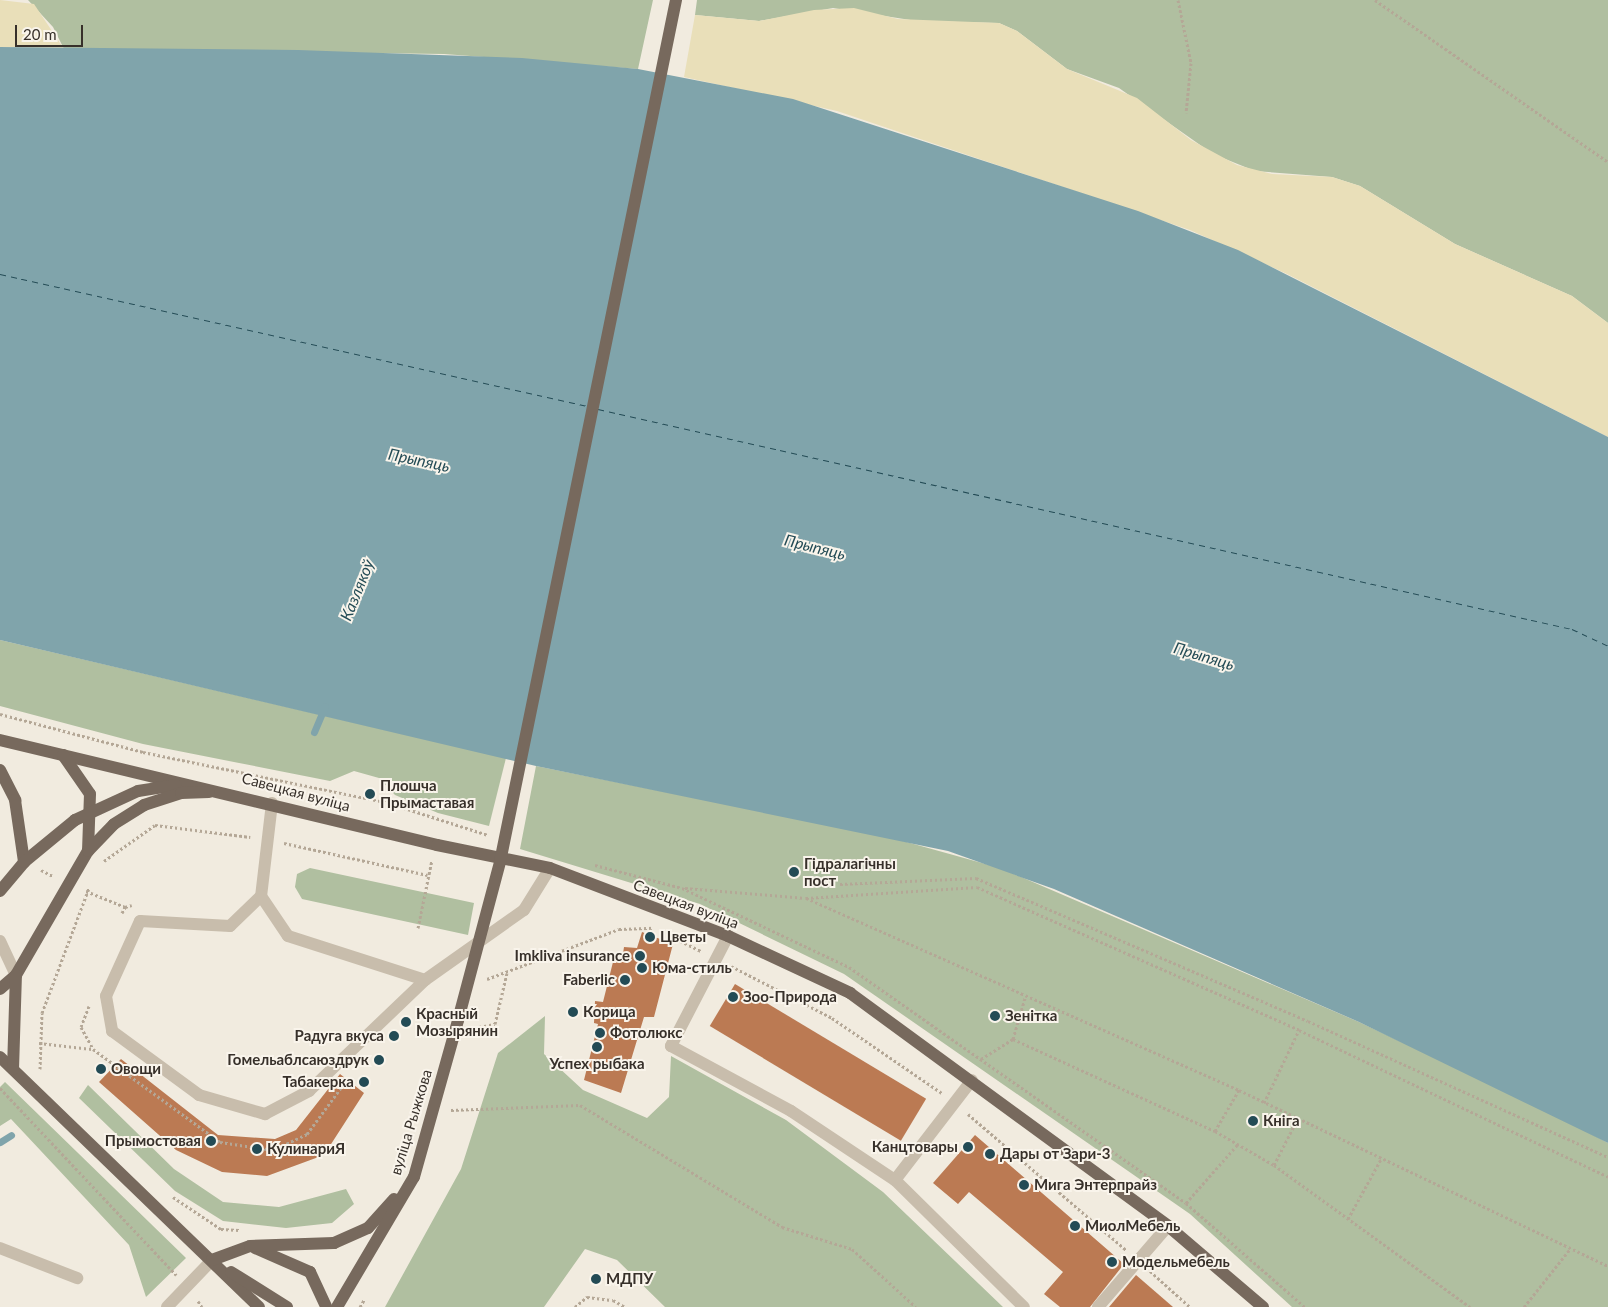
<!DOCTYPE html>
<meta charset="utf-8">
<style>
body{margin:0}
#map{position:relative;width:1608px;height:1307px;overflow:hidden;background:#f1ebdf;font-family:Lato,sans-serif}
div>[style]{position:absolute}
.green>*{inset:0;background:#b0bfa0}
.sand>*{inset:0;background:#e9dfb9}
.water>*{inset:0;background:#80a4ab}
.stream>*{height:7px;margin:-3.5px;padding:0 3.5px;transform-origin:3.5px;border-radius:3.5px;background:#80a4ab}
.ferry>*{height:1px;margin-top:-0.5px;transform-origin:0;background:repeating-linear-gradient(90deg,#234b55 0 6px,transparent 0 11px)}
.building>*{inset:0;background:#bb7a53;transform-origin:0 0}
.path>*{height:3px;margin-top:-1.5px;transform-origin:0;background:repeating-linear-gradient(90deg,#b4a796 0 2.5px,transparent 0 5px)}
.minor>*{height:12px;margin:-6px;padding:0 6px;transform-origin:6px;border-radius:6px;background:#c8bdac}
.major>*{height:12px;margin:-6px;padding:0 6px;transform-origin:6px;border-radius:6px;background:#77695d}
.major-bridge>*{height:12px;margin:-6px;padding:0 6px;transform-origin:6px;border-radius:6px;background:#77695d}
.dots>*{width:14px;height:14px;translate:-50% -50%;box-sizing:border-box;border:2px solid #f9f4eb;border-radius:50%}
span{translate:-50% -50%;white-space:nowrap;text-align:center;line-height:1.15;-webkit-text-stroke:4px #f9f4eb;paint-order:stroke}
.poi-label{font-size:15px;color:#37302a;font-weight:700}
.left{translate:0 -50%;text-align:left}
.right{translate:-100% -50%;text-align:right}
.street-label{font-size:15px;color:#37302a}
.water-label{font-size:16px;color:#234b55;font-style:italic}
.scale{position:absolute;left:15px;top:25px;width:68px;height:22px;box-sizing:border-box;border:2px solid #37302a;border-top:0;padding-left:6px;font-size:15px;line-height:18px;white-space:nowrap;color:#37302a;-webkit-text-stroke:4px #f9f4eb;paint-order:stroke}
</style>
<div id="map">
<div class="green">
<i style="clip-path:polygon(28px 0,653px 0,638px 69px,444px 54px,64px 49px,53px 27px)"></i>
<i style="clip-path:polygon(697px 0,1608px 0,1608px 323px,1572px 296px,1455px 244px,1360px 186px,1332px 177px,1255px 171px,1213px 154px,1119px 88px,1067px 69px,1017px 31px,999px 23px,917px 21px,833px 8px,759px 21px,695px 15px)"></i>
<i style="clip-path:polygon(0 640px,506px 758px,489px 826px,438px 813px,395px 795px,379px 778px,354px 771px,330px 781px,143px 744px,0 706px)"></i>
<i style="clip-path:polygon(536px 766px,885px 836px,1000px 868px,1359px 1022px,1544px 1109px,1608px 1143px,1608px 1307px,1292px 1307px,1190px 1214px,844px 974px,700px 904px,520px 849px)"></i>
<i style="clip-path:polygon(310px 868px,474px 903px,468px 935px,302px 899px,295px 887px,297px 874px)"></i>
<i style="clip-path:polygon(545px 1016px,544px 1054px,583px 1090px,647px 1118px,669px 1097px,671px 1056px,786px 1120px,883px 1192px,1003px 1307px,665px 1307px,617px 1260px,585px 1249px,544px 1307px,385px 1307px,461px 1169px,498px 1053px)"></i>
<i style="clip-path:polygon(5px 1082px,186px 1258px,146px 1297px,129px 1245px,11px 1119px,0 1126px,0 1087px)"></i>
<i style="clip-path:polygon(88px 1085px,174px 1169px,223px 1202px,279px 1207px,346px 1189px,354px 1204px,332px 1223px,286px 1228px,223px 1221px,175px 1191px,79px 1098px)"></i>
</div>
<div class="sand">
<i style="clip-path:polygon(0 0,34px 4px,64px 49px,0 47px)"></i>
<i style="clip-path:polygon(854px 8px,898px 19px,999px 23px,1017px 31px,1067px 69px,1137px 98px,1191px 140px,1237px 165px,1272px 174px,1332px 177px,1360px 186px,1455px 244px,1572px 296px,1608px 323px,1608px 437px,1287px 274px,1190px 230px,837px 111px,684px 77px,695px 15px,759px 21px,814px 10px)"></i>
</div>
<div class="water">
<i style="clip-path:polygon(0 47px,298px 50px,522px 58px,638px 69px,793px 99px,1138px 211px,1238px 250px,1608px 437px,1608px 1143px,1359px 1022px,1054px 889px,948px 851px,536px 766px,0 640px)"></i>
</div>
<div class="stream">
<i style="left:314px;top:732px;width:28px;rotate:-67deg"></i>
<i style="left:0;top:1142px;width:13px;rotate:-32deg"></i>
</div>
<div class="ferry">
<i style="left:0;top:274px;width:602px;rotate:12.67deg"></i>
<i style="left:598px;top:409px;width:999px;rotate:12.73deg"></i>
<i style="left:1572px;top:629px;width:40px;rotate:25deg"></i>
</div>
<div class="building">
<i style="clip-path:polygon(642px 932px,673px 944px,654px 1017px,644px 1017px,621px 1093px,584px 1080px,598px 1024px,594px 1023px,595px 1001px,603px 1002px,613px 962px,622px 960px,624px 947px,637px 948px)"></i>
<i style="left:735px;top:984px;width:223px;height:49px;rotate:31deg"></i>
<i style="clip-path:polygon(121px 1059px,218px 1135px,275px 1139px,296px 1130px,340px 1074px,364px 1093px,324px 1155px,267px 1176px,222px 1172px,176px 1150px,99px 1082px)"></i>
<i style="clip-path:polygon(975px 1135px,1124px 1264px,1090px 1307px,1060px 1307px,1044px 1294px,1063px 1272px,969px 1192px,958px 1204px,933px 1183px)"></i>
<i style="clip-path:polygon(1136px 1275px,1173px 1307px,1109px 1307px)"></i>
</div>
<div class="path">
<i style="left:1178px;top:0;width:64px;rotate:78.3deg"></i>
<i style="left:1191px;top:63px;width:50px;rotate:95.7deg"></i>
<i style="left:1375px;top:0;width:284px;rotate:34.8deg"></i>
<i style="left:0;top:714px;width:148px;rotate:14.9deg"></i>
<i style="left:143px;top:752px;width:251px;rotate:11.7deg"></i>
<i style="left:389px;top:803px;width:104px;rotate:17.9deg"></i>
<i style="left:284px;top:843px;width:147px;rotate:12.6deg"></i>
<i style="left:104px;top:861px;width:62px;rotate:-35.2deg"></i>
<i style="left:155px;top:825px;width:96px;rotate:7.2deg"></i>
<i style="left:595px;top:865px;width:90px;rotate:14.8deg"></i>
<i style="left:682px;top:888px;width:185px;rotate:25.3deg"></i>
<i style="left:849px;top:967px;width:411px;rotate:35deg"></i>
<i style="left:1186px;top:1203px;width:158px;rotate:41.2deg"></i>
<i style="left:41px;top:870px;width:13px;rotate:27deg"></i>
<i style="left:840px;top:884px;width:136px;rotate:-2.5deg"></i>
<i style="left:976px;top:878px;width:361px;rotate:23.3deg"></i>
<i style="left:1308px;top:1021px;width:329px;rotate:24.4deg"></i>
<i style="left:685px;top:888px;width:121px;rotate:4.7deg"></i>
<i style="left:806px;top:898px;width:474px;rotate:23.9deg"></i>
<i style="left:1239px;top:1090px;width:409px;rotate:25.5deg"></i>
<i style="left:86px;top:891px;width:42px;rotate:22.3deg"></i>
<i style="left:125px;top:907px;width:7px;rotate:-16deg"></i>
<i style="left:806px;top:898px;width:171px;rotate:-3.7deg"></i>
<i style="left:977px;top:887px;width:352px;rotate:23.9deg"></i>
<i style="left:1299px;top:1030px;width:342px;rotate:25.4deg"></i>
<i style="left:122px;top:913px;width:7px;rotate:-63deg"></i>
<i style="left:418px;top:928px;width:69px;rotate:-78.4deg"></i>
<i style="left:662px;top:932px;width:43px;rotate:26deg"></i>
<i style="left:731px;top:966px;width:114px;rotate:27.2deg"></i>
<i style="left:832px;top:1018px;width:133px;rotate:34.3deg"></i>
<i style="left:487px;top:979px;width:141px;rotate:-20.7deg"></i>
<i style="left:619px;top:929px;width:35px;rotate:-2deg"></i>
<i style="left:89px;top:1006px;width:22px;rotate:111deg"></i>
<i style="left:81px;top:1027px;width:25px;rotate:61deg"></i>
<i style="left:93px;top:1049px;width:157px;rotate:36.2deg"></i>
<i style="left:220px;top:1142px;width:54px;rotate:8.6deg"></i>
<i style="left:273px;top:1150px;width:38px;rotate:-25deg"></i>
<i style="left:307px;top:1134px;width:61px;rotate:-53.7deg"></i>
<i style="left:474px;top:1028px;width:21px;rotate:-11deg"></i>
<i style="left:495px;top:1024px;width:52px;rotate:-76.8deg"></i>
<i style="left:1013px;top:1039px;width:222px;rotate:24.5deg"></i>
<i style="left:1215px;top:1131px;width:68px;rotate:30deg"></i>
<i style="left:1274px;top:1165px;width:242px;rotate:35.9deg"></i>
<i style="left:39px;top:1043px;width:53px;rotate:6.5deg"></i>
<i style="left:981px;top:1059px;width:38px;rotate:-32deg"></i>
<i style="left:1013px;top:1039px;width:43px;rotate:-73.7deg"></i>
<i style="left:40px;top:1069px;width:56px;rotate:-88deg"></i>
<i style="left:42px;top:1013px;width:134px;rotate:-69.4deg"></i>
<i style="left:0;top:1088px;width:257px;rotate:46.7deg"></i>
<i style="left:1264px;top:1103px;width:81px;rotate:-64.4deg"></i>
<i style="left:451px;top:1110px;width:129px;rotate:-2.2deg"></i>
<i style="left:580px;top:1105px;width:236px;rotate:31.1deg"></i>
<i style="left:782px;top:1227px;width:73px;rotate:17.4deg"></i>
<i style="left:852px;top:1249px;width:86px;rotate:42.2deg"></i>
<i style="left:968px;top:1114px;width:208px;rotate:40.7deg"></i>
<i style="left:1215px;top:1131px;width:48px;rotate:-59.7deg"></i>
<i style="left:1274px;top:1165px;width:51px;rotate:-62.9deg"></i>
<i style="left:173px;top:1197px;width:58px;rotate:33.7deg"></i>
<i style="left:221px;top:1229px;width:18px;rotate:3deg"></i>
<i style="left:1186px;top:1203px;width:79px;rotate:-48.6deg"></i>
<i style="left:1348px;top:1219px;width:68px;rotate:-61.2deg"></i>
<i style="left:1150px;top:1271px;width:54px;rotate:42deg"></i>
<i style="left:198px;top:1301px;width:7px;rotate:56deg"></i>
<i style="left:360px;top:1307px;width:8px;rotate:-60deg"></i>
<i style="left:575px;top:1307px;width:16px;rotate:-40deg"></i>
<i style="left:587px;top:1297px;width:26px;rotate:7deg"></i>
<i style="left:613px;top:1300px;width:14px;rotate:30deg"></i>
<i style="left:1524px;top:1307px;width:75px;rotate:-51.5deg"></i>
</div>
<div class="minor">
<i style="left:272px;top:803px;width:94px;rotate:96.7deg"></i>
<i style="left:261px;top:896px;width:43px;rotate:135.9deg"></i>
<i style="left:230px;top:926px;width:90px;rotate:-176.8deg"></i>
<i style="left:140px;top:921px;width:82px;rotate:114.4deg"></i>
<i style="left:106px;top:996px;width:36px;rotate:80deg"></i>
<i style="left:112px;top:1031px;width:108px;rotate:36.3deg"></i>
<i style="left:199px;top:1095px;width:69px;rotate:16.1deg"></i>
<i style="left:265px;top:1114px;width:50px;rotate:-27.6deg"></i>
<i style="left:309px;top:1091px;width:161px;rotate:-43.7deg"></i>
<i style="left:425px;top:980px;width:121px;rotate:-35.3deg"></i>
<i style="left:524px;top:910px;width:49px;rotate:-58.2deg"></i>
<i style="left:261px;top:896px;width:48px;rotate:56deg"></i>
<i style="left:288px;top:936px;width:144px;rotate:17.8deg"></i>
<i style="left:728px;top:936px;width:124px;rotate:117.4deg"></i>
<i style="left:671px;top:1046px;width:136px;rotate:28.4deg"></i>
<i style="left:791px;top:1111px;width:125px;rotate:33.6deg"></i>
<i style="left:895px;top:1180px;width:126px;rotate:-52.4deg"></i>
<i style="left:0;top:941px;width:38px;rotate:65deg"></i>
<i style="left:895px;top:1180px;width:181px;rotate:44.6deg"></i>
<i style="left:0;top:1248px;width:83px;rotate:21.3deg"></i>
<i style="left:167px;top:1307px;width:65px;rotate:-46.2deg"></i>
<i style="left:1098px;top:1307px;width:107px;rotate:-49.2deg"></i>
</div>
<div class="major">
<i style="left:0;top:740px;width:449px;rotate:13.5deg"></i>
<i style="left:437px;top:845px;width:115px;rotate:11.5deg"></i>
<i style="left:550px;top:868px;width:191px;rotate:20.9deg"></i>
<i style="left:728px;top:936px;width:135px;rotate:25deg"></i>
<i style="left:850px;top:993px;width:394px;rotate:36.2deg"></i>
<i style="left:1168px;top:1226px;width:125px;rotate:40.5deg"></i>
<i style="left:63px;top:755px;width:47px;rotate:55.3deg"></i>
<i style="left:90px;top:794px;width:57px;rotate:92deg"></i>
<i style="left:0;top:770px;width:34px;rotate:63deg"></i>
<i style="left:15px;top:800px;width:63px;rotate:81.7deg"></i>
<i style="left:0;top:891px;width:38px;rotate:-50deg"></i>
<i style="left:24px;top:862px;width:66px;rotate:-39.5deg"></i>
<i style="left:75px;top:820px;width:69px;rotate:-24.7deg"></i>
<i style="left:138px;top:791px;width:38px;rotate:-9deg"></i>
<i style="left:0;top:989px;width:21px;rotate:-41deg"></i>
<i style="left:16px;top:975px;width:143px;rotate:-59.9deg"></i>
<i style="left:88px;top:851px;width:37px;rotate:-46deg"></i>
<i style="left:114px;top:824px;width:36px;rotate:-32deg"></i>
<i style="left:144px;top:805px;width:39px;rotate:-18deg"></i>
<i style="left:181px;top:793px;width:28px;rotate:-2deg"></i>
<i style="left:0;top:1057px;width:360px;rotate:44deg"></i>
<i style="left:13px;top:1069px;width:94px;rotate:-88.2deg"></i>
<i style="left:255px;top:1248px;width:60px;rotate:23.6deg"></i>
<i style="left:310px;top:1272px;width:38px;rotate:65deg"></i>
<i style="left:212px;top:1260px;width:40px;rotate:-20.2deg"></i>
<i style="left:250px;top:1246px;width:84px;rotate:-2deg"></i>
<i style="left:334px;top:1243px;width:37px;rotate:-24deg"></i>
<i style="left:368px;top:1228px;width:39px;rotate:-48deg"></i>
<i style="left:231px;top:1272px;width:66px;rotate:32deg"></i>
<i style="left:337px;top:1307px;width:151px;rotate:-59.4deg"></i>
<i style="left:414px;top:1177px;width:163px;rotate:-74.3deg"></i>
</div>
<div class="major-bridge">
<i style="left:458px;top:1020px;width:163px;rotate:-75.1deg"></i>
<i style="left:500px;top:862px;width:880px;rotate:-78.46deg"></i>
</div>
<div class="dots">
<i style="left:370px;top:794px;background:#234b55"></i>
<i style="left:794px;top:872px;background:#234b55"></i>
<i style="left:650px;top:937px;background:#234b55"></i>
<i style="left:640px;top:956px;background:#234b55"></i>
<i style="left:642px;top:968px;background:#234b55"></i>
<i style="left:625px;top:980px;background:#234b55"></i>
<i style="left:733px;top:997px;background:#234b55"></i>
<i style="left:573px;top:1012px;background:#234b55"></i>
<i style="left:995px;top:1016px;background:#234b55"></i>
<i style="left:406px;top:1022px;background:#234b55"></i>
<i style="left:600px;top:1033px;background:#234b55"></i>
<i style="left:394px;top:1036px;background:#234b55"></i>
<i style="left:597px;top:1047px;background:#234b55"></i>
<i style="left:379px;top:1060px;background:#234b55"></i>
<i style="left:101px;top:1069px;background:#234b55"></i>
<i style="left:364px;top:1082px;background:#234b55"></i>
<i style="left:1253px;top:1121px;background:#234b55"></i>
<i style="left:211px;top:1141px;background:#234b55"></i>
<i style="left:968px;top:1147px;background:#234b55"></i>
<i style="left:257px;top:1149px;background:#234b55"></i>
<i style="left:990px;top:1154px;background:#234b55"></i>
<i style="left:1024px;top:1185px;background:#234b55"></i>
<i style="left:1075px;top:1226px;background:#234b55"></i>
<i style="left:1112px;top:1262px;background:#234b55"></i>
<i style="left:596px;top:1279px;background:#234b55"></i>
</div>
<div class="poi-label">
<span class="left" style="left:380px;top:794px">Плошча<br>Прымаставая</span>
<span class="left" style="left:804px;top:872px">Гідралагічны<br>пост</span>
<span class="left" style="left:660px;top:937px">Цветы</span>
<span class="right" style="left:630px;top:956px">Imkliva insurance</span>
<span class="left" style="left:652px;top:968px">Юма-стиль</span>
<span class="right" style="left:615px;top:980px">Faberlic</span>
<span class="left" style="left:743px;top:997px">Зоо-Природа</span>
<span class="left" style="left:583px;top:1012px">Корица</span>
<span class="left" style="left:416px;top:1022px">Красный<br>Мозырянин</span>
<span class="left" style="left:1005px;top:1016px">Зенітка</span>
<span class="left" style="left:610px;top:1033px">Фотолюкс</span>
<span class="right" style="left:384px;top:1036px">Радуга вкуса</span>
<span class="right" style="left:369px;top:1060px">Гомельаблсаюздрук</span>
<span style="left:597px;top:1064px">Успех рыбака</span>
<span class="left" style="left:111px;top:1069px">Овощи</span>
<span class="right" style="left:354px;top:1082px">Табакерка</span>
<span class="left" style="left:1263px;top:1121px">Кніга</span>
<span class="right" style="left:201px;top:1141px">Прымостовая</span>
<span class="right" style="left:958px;top:1147px">Канцтовары</span>
<span class="left" style="left:267px;top:1149px">КулинариЯ</span>
<span class="left" style="left:1000px;top:1154px">Дары от Зари-3</span>
<span class="left" style="left:1034px;top:1185px">Мига Энтерпрайз</span>
<span class="left" style="left:1085px;top:1226px">МиолМебель</span>
<span class="left" style="left:1122px;top:1262px">Модельмебель</span>
<span class="left" style="left:606px;top:1279px">МДПУ</span>
</div>
<div class="street-label">
<span style="left:296px;top:792px;rotate:15deg">Савецкая вуліца</span>
<span style="left:686px;top:904px;rotate:21deg">Савецкая вуліца</span>
<span style="left:411px;top:1122px;rotate:-73deg">вуліца Рыжкова</span>
</div>
<div class="water-label">
<span style="left:419px;top:460px;rotate:12deg">Прыпяць</span>
<span style="left:815px;top:547px;rotate:14deg">Прыпяць</span>
<span style="left:357px;top:590px;rotate:-68deg">Казлякоў</span>
<span style="left:1204px;top:656px;rotate:17deg">Прыпяць</span>
</div>
<div class="scale">20 m</div>
</div>
